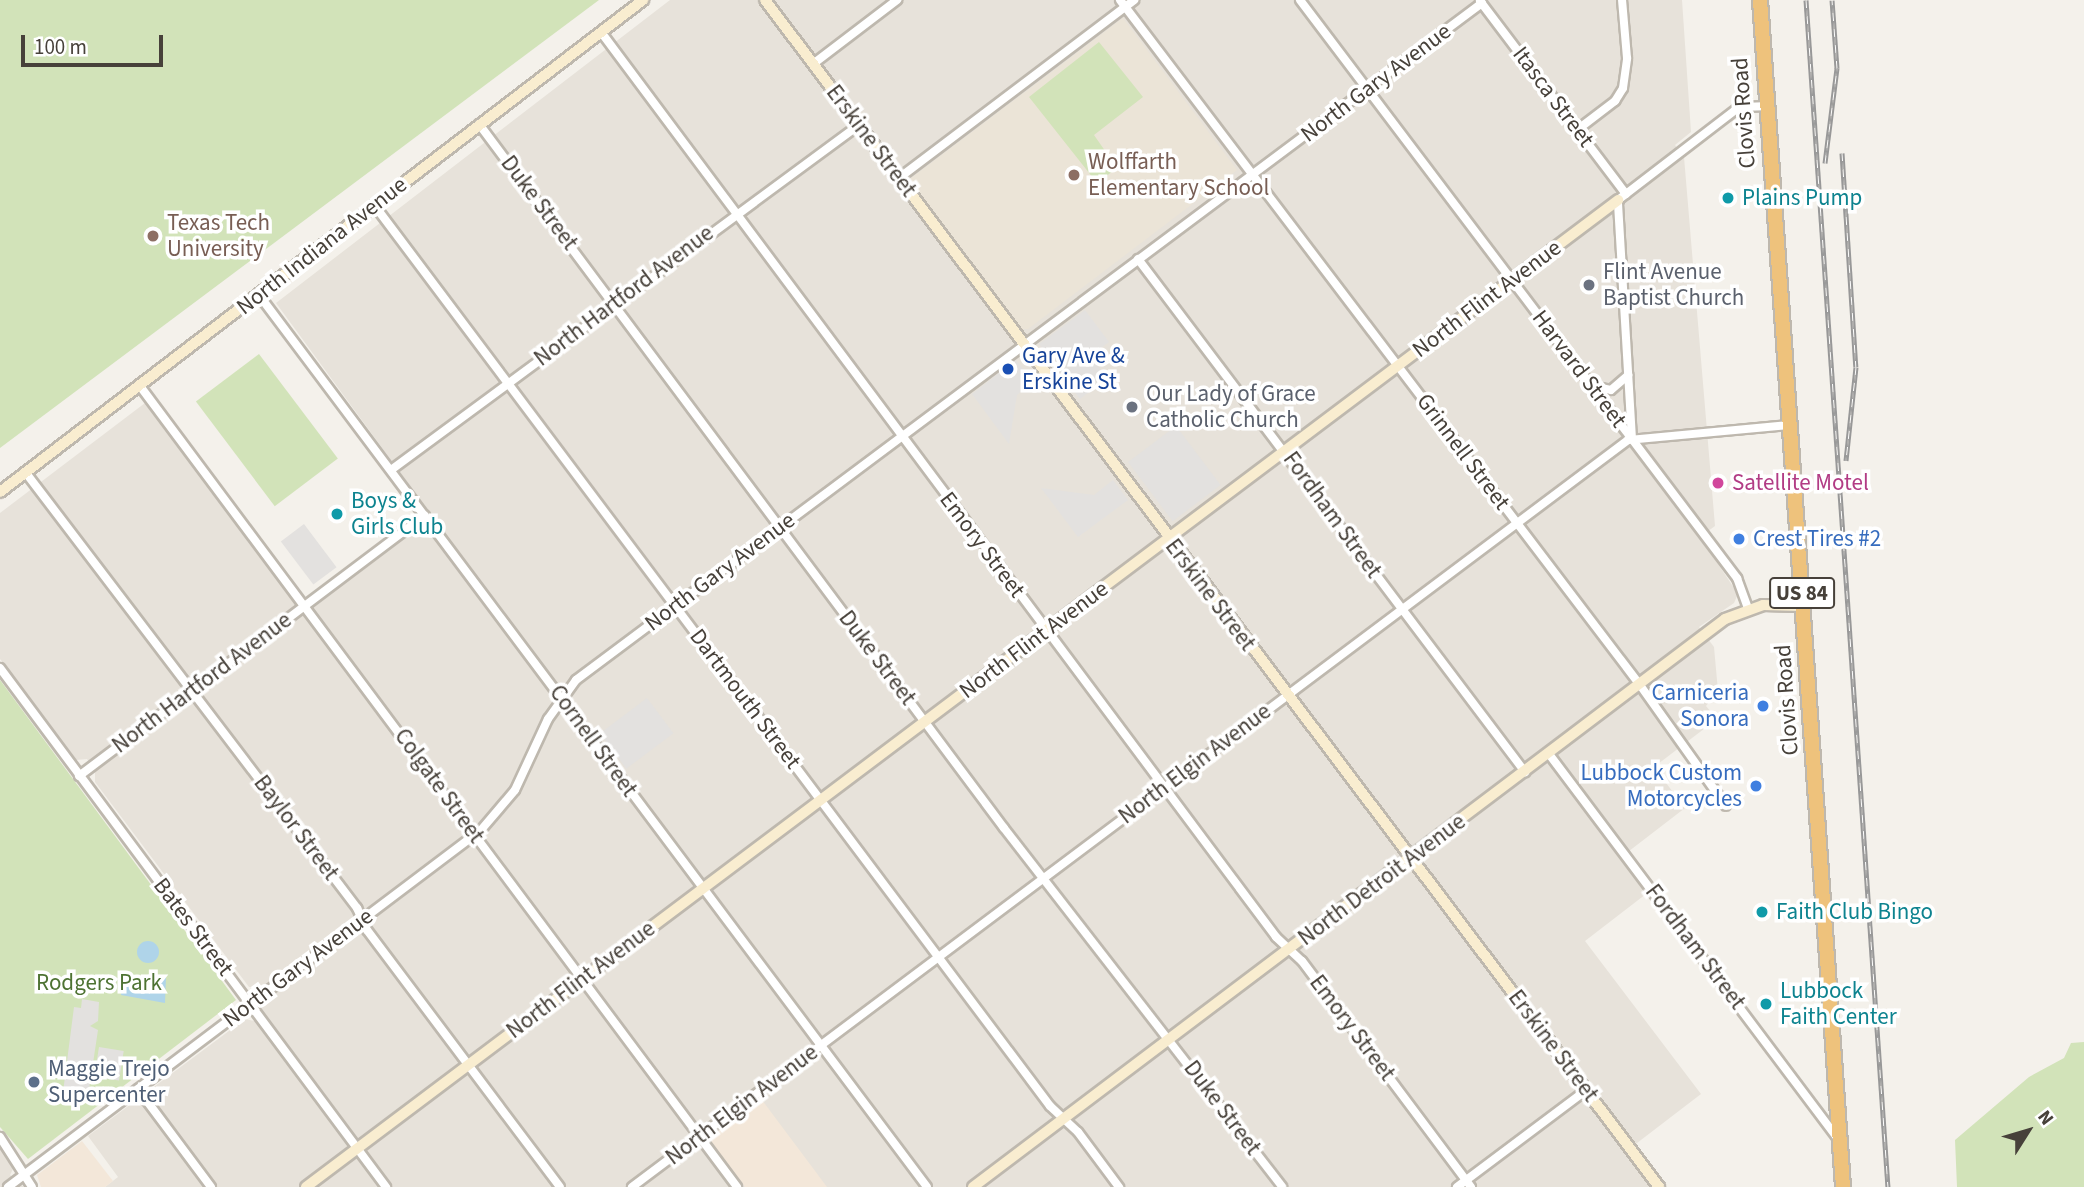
<!DOCTYPE html>
<style>
body{margin:0}
#map{position:relative;width:2084px;height:1187px;overflow:hidden;background:#f4f1eb;font-family:"Source Sans 3",sans-serif}
div>[style]{position:absolute}
.residential>*{inset:0;background:#e7e2da}
.commercial>*{inset:0;background:#f3e7d9}
.education>*{inset:0;background:#ebe4d7}
.green>*{inset:0;background:#d2e3b9;transform-origin:0 0}
.parking>*{inset:0;background:#e3e1df;transform-origin:0 0}
.water>*{inset:0;background:#afd4e9}
.round{border-radius:50%}
.roads{filter:drop-shadow(2px 0 #beb8ae) drop-shadow(-2px 0 #beb8ae) drop-shadow(0 2px #beb8ae) drop-shadow(0 -2px #beb8ae)}
.street>*{height:8px;margin:-4px;padding:0 4px;transform-origin:4px;border-radius:4px;background:#fff}
.secondary>*{height:10px;margin:-5px;padding:0 5px;transform-origin:5px;border-radius:5px;background:#f9edd0}
.highway>*{height:14px;margin:-7px;padding:0 7px;transform-origin:7px;border-radius:7px;background:#eec27c}
.rail>*{height:5px;margin-top:-2.5px;transform-origin:0;background:repeating-linear-gradient(90deg,#fff 0 8px,#989898 0 16px);box-sizing:border-box;border-block:2px solid #989898}
.dots>*{width:19px;height:19px;translate:-50% -50%;box-sizing:border-box;border:4px solid #fff;border-radius:50%}
span{translate:-50% -50%;white-space:nowrap;text-align:center;line-height:1.15;-webkit-text-stroke:7px #fff;paint-order:stroke}
.shield-label span{padding:2px 5px;background:#fff;border:2px solid;border-radius:5px;-webkit-text-stroke-width:0}
.shield-label{font-size:21px;color:#47413a;font-weight:700}
.street-label{font-size:23px;color:#47413a}
.education-label{font-size:23px;color:#785e54}
.left{translate:0 -50%;text-align:left}
.culture-label{font-size:23px;color:#0d838f}
.worship-label{font-size:23px;color:#5b616d}
.transit-label{font-size:23px;color:#164399}
.hotel-label{font-size:23px;color:#b23c85}
.shop-label{font-size:23px;color:#366cbe}
.right{translate:-100% -50%;text-align:right}
.park-label{font-size:23px;color:#4e7333}
.service-label{font-size:23px;color:#4e5e75}
.north{position:absolute;left:1993px;top:1096px;width:70px;height:70px;-webkit-text-stroke:5px #fff;paint-order:stroke;rotate:53deg;font-size:19px;font-weight:700;line-height:28px;text-align:center;color:#47413a}
.north::after{content:'';display:block;margin:auto;width:24px;height:32px;background:#47413a;clip-path:polygon(50% 0,100% 100%,50% 72%,0 100%)}
.scale{position:absolute;left:21px;top:35px;width:142px;height:32px;box-sizing:border-box;border:4px solid #47413a;border-top:0;padding-left:9px;font-size:21px;line-height:24px;white-space:nowrap;color:#47413a;-webkit-text-stroke:5px #fff;paint-order:stroke}
</style>
<div id="map">
<div class="residential">
<i style="clip-path:polygon(670px 0,1682px 0,1691px 132px,1675px 145px,1684px 157px,1715px 526px,1700px 537px,1738px 594px,1734px 603px,1699px 627px,1714px 647px,1718px 691px,1706px 706px,1717px 719px,1654px 767px,1685px 808px,1620px 858px,1646px 894px,1585px 941px,1701px 1094px,1624px 1153px,1650px 1187px,105px 1187px,118px 1177px,88px 1136px,245px 1019px,254px 1021px,264px 1014px,261px 1008px,269px 998px,260px 987px,249px 987px,95px 782px,95px 771px,87px 759px,76px 760px,0 659px,0 513px,145px 403px,303px 613px,432px 516px,276px 303px)"></i>
<i style="clip-path:polygon(0 1149px,14px 1167px,10px 1175px,24px 1187px,0 1187px)"></i>
</div>
<div class="commercial">
<i style="clip-path:polygon(759px 1096px,827px 1187px,745px 1187px,709px 1139px,710px 1133px)"></i>
<i style="clip-path:polygon(82px 1141px,113px 1181px,105px 1187px,41px 1187px,37px 1175px)"></i>
</div>
<div class="education">
<i style="clip-path:polygon(1123px 18px,1237px 170px,1028px 329px,1021px 329px,910px 179px)"></i>
</div>
<div class="green">
<i style="clip-path:polygon(0 0,599px 0,0 448px)"></i>
<i style="clip-path:polygon(1099px 42px,1143px 97px,1094px 135px,1117px 168px,1097px 183px,1029px 97px)"></i>
<i style="left:259px;top:354px;width:131px;height:79px;rotate:53deg"></i>
<i style="clip-path:polygon(0 680px,236px 1000px,28px 1159px,0 1127px)"></i>
<i style="clip-path:polygon(2084px 1042px,2084px 1187px,1957px 1187px,1955px 1140px,2029px 1077px,2064px 1058px,2071px 1043px)"></i>
</div>
<div class="parking">
<i style="clip-path:polygon(1085px 310px,1109px 342px,1090px 356px,1107px 378px,1080px 399px,1039px 344px)"></i>
<i style="clip-path:polygon(1016px 360px,1033px 382px,1017px 395px,1009px 444px,972px 394px)"></i>
<i style="left:1176px;top:426px;width:74px;height:60px;rotate:53deg"></i>
<i style="clip-path:polygon(1113px 480px,1128px 500px,1078px 537px,1041px 488px,1094px 495px)"></i>
<i style="left:304px;top:524px;width:54px;height:29px;rotate:53deg"></i>
<i style="left:647px;top:698px;width:44px;height:59px;rotate:53deg"></i>
<i style="clip-path:polygon(82px 999px,99px 1002px,98px 1021px,90px 1026px,98px 1030px,87px 1103px,62px 1100px,74px 1007px,81px 1008px)"></i>
<i style="left:99px;top:1047px;width:25px;height:30px;rotate:9deg"></i>
</div>
<div class="water">
<i class="round" style="left:137px;top:941px;width:22px;height:22px"></i>
<i style="clip-path:polygon(124px 976px,166px 977px,165px 1003px,121px 995px)"></i>
</div>
<div class="roads">
<div class="street">
<i style="left:1120px;top:0;width:860px;rotate:52.8deg"></i>
<i style="left:1640px;top:685px;width:148px;rotate:54.6deg"></i>
<i style="left:1300px;top:0;width:725px;rotate:52.91deg"></i>
<i style="left:1737px;top:578px;width:32px;rotate:70deg"></i>
<i style="left:1480px;top:1px;width:242px;rotate:52.9deg"></i>
<i style="left:601px;top:32px;width:1129px;rotate:53.28deg"></i>
<i style="left:1276px;top:937px;width:35px;rotate:43deg"></i>
<i style="left:1302px;top:961px;width:282px;rotate:53.2deg"></i>
<i style="left:813px;top:64px;width:106px;rotate:-37.3deg"></i>
<i style="left:479px;top:124px;width:878px;rotate:53.29deg"></i>
<i style="left:1004px;top:828px;width:454px;rotate:52.2deg"></i>
<i style="left:1577px;top:130px;width:48px;rotate:-37.3deg"></i>
<i style="left:1615px;top:101px;width:15px;rotate:-58deg"></i>
<i style="left:1623px;top:88px;width:30px;rotate:-82deg"></i>
<i style="left:1627px;top:58px;width:58px;rotate:-94.9deg"></i>
<i style="left:899px;top:178px;width:295px;rotate:-37.1deg"></i>
<i style="left:375px;top:206px;width:1125px;rotate:53.13deg"></i>
<i style="left:1050px;top:1106px;width:38px;rotate:43deg"></i>
<i style="left:1078px;top:1132px;width:69px;rotate:53.3deg"></i>
<i style="left:1138px;top:259px;width:643px;rotate:52.97deg"></i>
<i style="left:259px;top:295px;width:1114px;rotate:53.17deg"></i>
<i style="left:140px;top:386px;width:999px;rotate:53.3deg"></i>
<i style="left:1592px;top:386px;width:19px;rotate:12deg"></i>
<i style="left:1611px;top:390px;width:23px;rotate:-41deg"></i>
<i style="left:1632px;top:439px;width:239px;rotate:-93.4deg"></i>
<i style="left:1618px;top:200px;width:153px;rotate:-37.5deg"></i>
<i style="left:1739px;top:107px;width:27px;rotate:-2deg"></i>
<i style="left:391px;top:470px;width:581px;rotate:-36.4deg"></i>
<i style="left:26px;top:473px;width:547px;rotate:52.73deg"></i>
<i style="left:357px;top:908px;width:24px;rotate:66deg"></i>
<i style="left:367px;top:930px;width:321px;rotate:53.1deg"></i>
<i style="left:0;top:668px;width:647px;rotate:53.36deg"></i>
<i style="left:1549px;top:754px;width:481px;rotate:53.1deg"></i>
<i style="left:79px;top:776px;width:433px;rotate:-37deg"></i>
<i style="left:138px;top:1089px;width:122px;rotate:53.3deg"></i>
<i style="left:0;top:1137px;width:59px;rotate:57.4deg"></i>
<i style="left:8px;top:1187px;width:593px;rotate:-37.04deg"></i>
<i style="left:481px;top:830px;width:52px;rotate:-49.6deg"></i>
<i style="left:515px;top:790px;width:78px;rotate:-65.1deg"></i>
<i style="left:548px;top:719px;width:48px;rotate:-54.3deg"></i>
<i style="left:576px;top:680px;width:1131px;rotate:-36.77deg"></i>
<i style="left:632px;top:1187px;width:1245px;rotate:-36.87deg"></i>
<i style="left:1628px;top:440px;width:163px;rotate:-5.3deg"></i>
<i style="left:1457px;top:1187px;width:161px;rotate:-36.9deg"></i>
</div>
<div class="secondary">
<i style="left:765px;top:0;width:1486px;rotate:53.01deg"></i>
<i style="left:0;top:492px;width:810px;rotate:-37.42deg"></i>
<i style="left:306px;top:1187px;width:1642px;rotate:-36.95deg"></i>
<i style="left:973px;top:1187px;width:942px;rotate:-37.06deg"></i>
<i style="left:1725px;top:619px;width:40px;rotate:-20.2deg"></i>
<i style="left:1763px;top:605px;width:40px;rotate:1.4deg"></i>
</div>
<div class="highway">
<i style="left:1760px;top:0;width:1190px;rotate:86deg"></i>
</div>
</div>
<div class="rail">
<i style="left:1806px;top:0;width:1190px;rotate:86.05deg"></i>
<i style="left:1842px;top:153px;width:214px;rotate:86.3deg"></i>
<i style="left:1856px;top:367px;width:94px;rotate:96.1deg"></i>
<i style="left:1825px;top:163px;width:96px;rotate:-82.8deg"></i>
<i style="left:1837px;top:68px;width:68px;rotate:-94.2deg"></i>
</div>
<div class="dots">
<i style="left:1074px;top:175px;background:#8d6e63"></i>
<i style="left:1728px;top:198px;background:#0f9aa8"></i>
<i style="left:153px;top:236px;background:#8d6e63"></i>
<i style="left:1589px;top:285px;background:#6b7280"></i>
<i style="left:1008px;top:369px;background:#1a4fb4"></i>
<i style="left:1132px;top:407px;background:#6b7280"></i>
<i style="left:1718px;top:483px;background:#d1479c"></i>
<i style="left:337px;top:514px;background:#0f9aa8"></i>
<i style="left:1739px;top:539px;background:#3f7fe0"></i>
<i style="left:1763px;top:706px;background:#3f7fe0"></i>
<i style="left:1756px;top:786px;background:#3f7fe0"></i>
<i style="left:1762px;top:912px;background:#0f9aa8"></i>
<i style="left:1766px;top:1004px;background:#0f9aa8"></i>
<i style="left:34px;top:1082px;background:#5c6f8a"></i>
</div>
<div class="shield-label">
<span style="left:1802px;top:593px">US 84</span>
</div>
<div class="street-label">
<span style="left:1376px;top:83px;rotate:-37deg">North Gary Avenue</span>
<span style="left:1553px;top:97px;rotate:53deg">Itasca Street</span>
<span style="left:1744px;top:113px;rotate:-94deg">Clovis Road</span>
<span style="left:871px;top:141px;rotate:53deg">Erskine Street</span>
<span style="left:539px;top:203px;rotate:53deg">Duke Street</span>
<span style="left:322px;top:246px;rotate:-38deg">North Indiana Avenue</span>
<span style="left:624px;top:296px;rotate:-37deg">North Hartford Avenue</span>
<span style="left:1487px;top:299px;rotate:-37deg">North Flint Avenue</span>
<span style="left:1579px;top:369px;rotate:53deg">Harvard Street</span>
<span style="left:1463px;top:452px;rotate:53deg">Grinnell Street</span>
<span style="left:1332px;top:515px;rotate:54deg">Fordham Street</span>
<span style="left:982px;top:545px;rotate:53deg">Emory Street</span>
<span style="left:720px;top:572px;rotate:-37deg">North Gary Avenue</span>
<span style="left:1210px;top:595px;rotate:53deg">Erskine Street</span>
<span style="left:1034px;top:640px;rotate:-37deg">North Flint Avenue</span>
<span style="left:877px;top:658px;rotate:53deg">Duke Street</span>
<span style="left:202px;top:683px;rotate:-37deg">North Hartford Avenue</span>
<span style="left:745px;top:699px;rotate:53deg">Dartmouth Street</span>
<span style="left:1787px;top:700px;rotate:-94deg">Clovis Road</span>
<span style="left:593px;top:741px;rotate:54deg">Cornell Street</span>
<span style="left:1195px;top:764px;rotate:-37deg">North Elgin Avenue</span>
<span style="left:439px;top:786px;rotate:54deg">Colgate Street</span>
<span style="left:296px;top:828px;rotate:53deg">Baylor Street</span>
<span style="left:1382px;top:880px;rotate:-37deg">North Detroit Avenue</span>
<span style="left:193px;top:927px;rotate:53deg">Bates Street</span>
<span style="left:1695px;top:947px;rotate:53deg">Fordham Street</span>
<span style="left:298px;top:968px;rotate:-37deg">North Gary Avenue</span>
<span style="left:581px;top:980px;rotate:-37deg">North Flint Avenue</span>
<span style="left:1352px;top:1028px;rotate:53deg">Emory Street</span>
<span style="left:1553px;top:1046px;rotate:53deg">Erskine Street</span>
<span style="left:742px;top:1105px;rotate:-37deg">North Elgin Avenue</span>
<span style="left:1222px;top:1108px;rotate:53deg">Duke Street</span>
</div>
<div class="education-label">
<span class="left" style="left:1088px;top:175px">Wolffarth<br>Elementary School</span>
<span class="left" style="left:167px;top:236px">Texas Tech<br>University</span>
</div>
<div class="culture-label">
<span class="left" style="left:1742px;top:198px">Plains Pump</span>
<span class="left" style="left:351px;top:514px">Boys &amp;<br>Girls Club</span>
<span class="left" style="left:1776px;top:912px">Faith Club Bingo</span>
<span class="left" style="left:1780px;top:1004px">Lubbock<br>Faith Center</span>
</div>
<div class="worship-label">
<span class="left" style="left:1603px;top:285px">Flint Avenue<br>Baptist Church</span>
<span class="left" style="left:1146px;top:407px">Our Lady of Grace<br>Catholic Church</span>
</div>
<div class="transit-label">
<span class="left" style="left:1022px;top:369px">Gary Ave &amp;<br>Erskine St</span>
</div>
<div class="hotel-label">
<span class="left" style="left:1732px;top:483px">Satellite Motel</span>
</div>
<div class="shop-label">
<span class="left" style="left:1753px;top:539px">Crest Tires #2</span>
<span class="right" style="left:1749px;top:706px">Carniceria<br>Sonora</span>
<span class="right" style="left:1742px;top:786px">Lubbock Custom<br>Motorcycles</span>
</div>
<div class="park-label">
<span style="left:99px;top:983px">Rodgers Park</span>
</div>
<div class="service-label">
<span class="left" style="left:48px;top:1082px">Maggie Trejo<br>Supercenter</span>
</div>
<div class="north">N</div>
<div class="scale">100 m</div>
</div>
